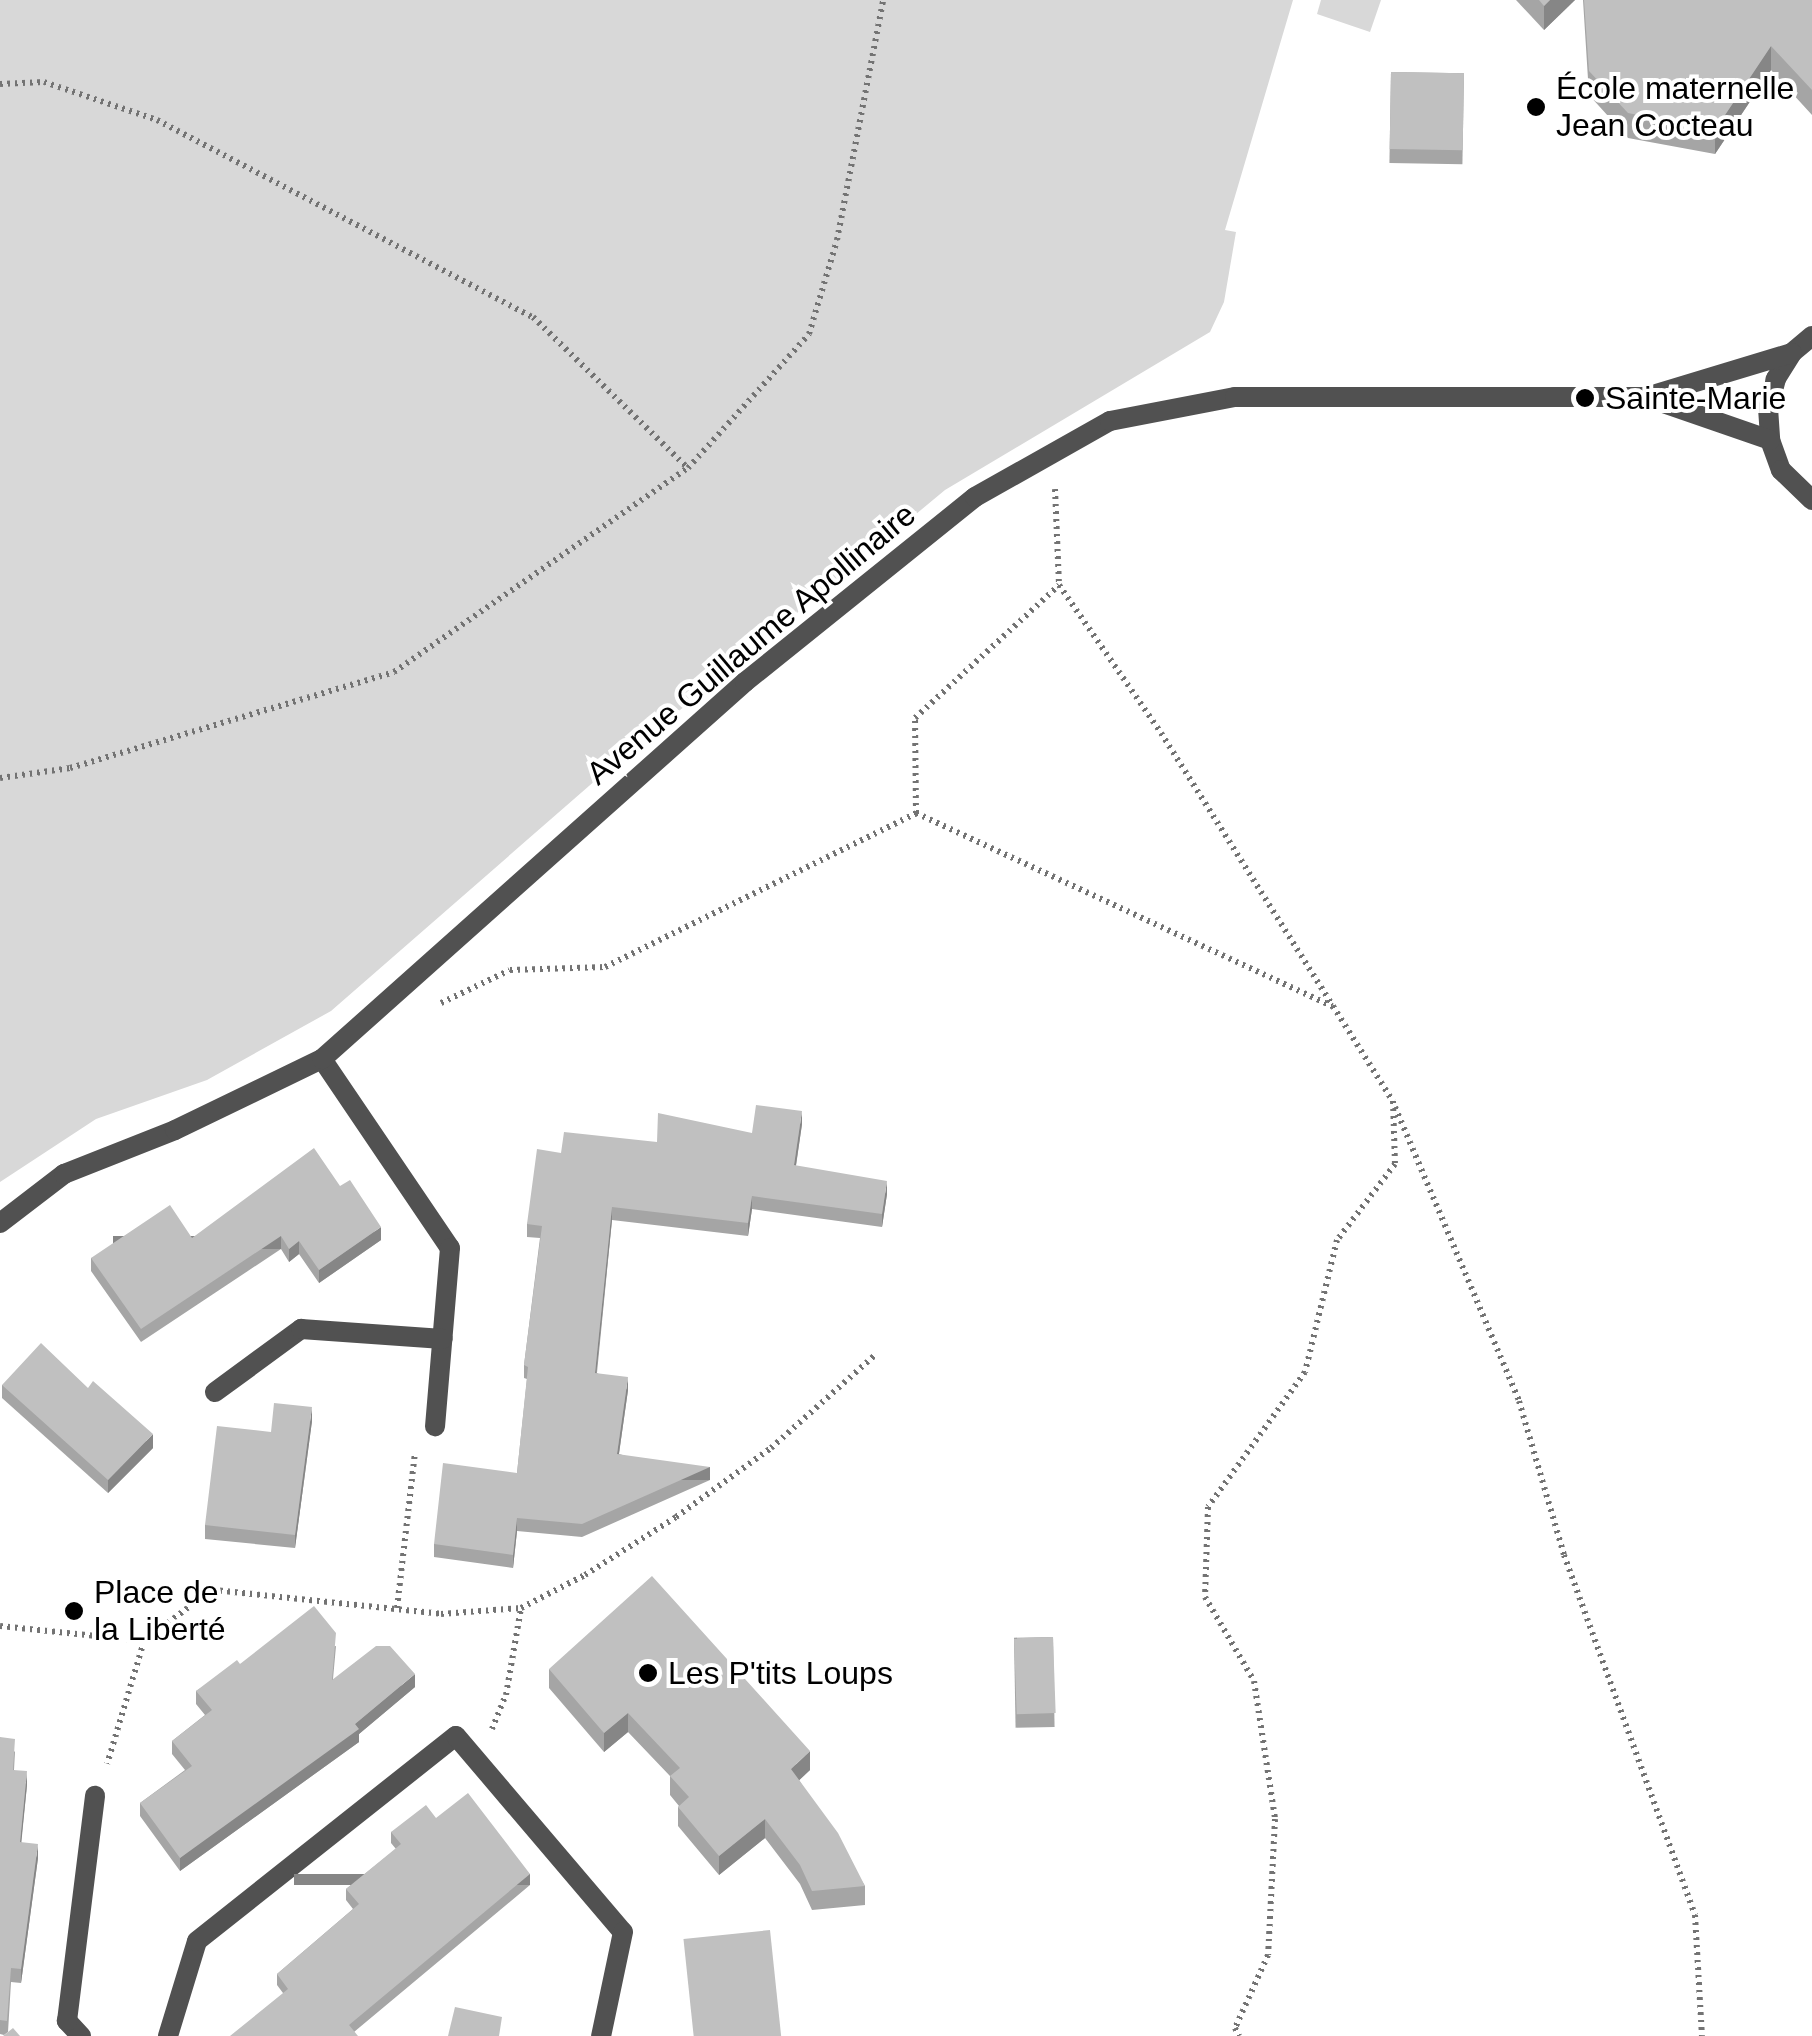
<!DOCTYPE html>
<meta charset="utf-8">
<style>
body{margin:0}
#map{position:relative;width:1812px;height:2036px;overflow:hidden;background:#fff;font-family:Helvetica,sans-serif}
div>[style]{position:absolute}
.green>*{inset:0;background:#d8d8d8}
.path>*{height:6px;margin-top:-3px;transform-origin:0;background:repeating-linear-gradient(90deg,#737373 0 2.5px,transparent 0 7.5px)}
.minor>*{height:20px;margin:-10px;padding:0 10px;transform-origin:10px;border-radius:10px;background:#515151}
.wall>*{inset:0;background:#a5a5a5;transform-origin:0 0}
.shaded-wall>*{inset:0;background:#868686;transform-origin:0 0}
.building>*{inset:0;background:#c0c0c0;transform-origin:0 0}
.dots>*{width:28px;height:28px;translate:-50% -50%;box-sizing:border-box;border:5px solid #fff;border-radius:50%}
span{translate:-50% -50%;white-space:nowrap;text-align:center;line-height:1.15;-webkit-text-stroke:8px #fff;paint-order:stroke}
.poi-label{font-size:32px;color:#000}
.left{translate:0 -50%;text-align:left}
.street-label{font-size:32px;color:#000}
</style>
<div id="map">
<div class="green">
<i style="clip-path:polygon(0 0,1293px 0,1225px 230px,1236px 232px,1224px 302px,1210px 332px,945px 490px,597px 779px,331px 1011px,207px 1080px,96px 1119px,0 1182px)"></i>
<i style="clip-path:polygon(1321px 0,1381px 0,1370px 32px,1317px 14px)"></i>
</div>
<div class="path">
<i style="left:0;top:84px;width:44px;rotate:-2.6deg"></i>
<i style="left:44px;top:82px;width:119px;rotate:18.6deg"></i>
<i style="left:157px;top:120px;width:424px;rotate:27.7deg"></i>
<i style="left:533px;top:317px;width:216px;rotate:44.3deg"></i>
<i style="left:1055px;top:489px;width:96px;rotate:87.6deg"></i>
<i style="left:1059px;top:585px;width:180px;rotate:55.4deg"></i>
<i style="left:1161px;top:733px;width:435px;rotate:57.8deg"></i>
<i style="left:1393px;top:1101px;width:63px;rotate:88.2deg"></i>
<i style="left:1395px;top:1164px;width:96px;rotate:127.3deg"></i>
<i style="left:1337px;top:1240px;width:136px;rotate:103.6deg"></i>
<i style="left:1305px;top:1372px;width:166px;rotate:125.7deg"></i>
<i style="left:1208px;top:1507px;width:90px;rotate:91.9deg"></i>
<i style="left:1205px;top:1597px;width:97px;rotate:59.7deg"></i>
<i style="left:1254px;top:1681px;width:140px;rotate:81.3deg"></i>
<i style="left:1275px;top:1819px;width:136px;rotate:92.9deg"></i>
<i style="left:1268px;top:1955px;width:80px;rotate:114.3deg"></i>
<i style="left:1235px;top:2028px;width:9px;rotate:63deg"></i>
<i style="left:0;top:778px;width:71px;rotate:-8.1deg"></i>
<i style="left:70px;top:768px;width:338px;rotate:-16.5deg"></i>
<i style="left:394px;top:672px;width:358px;rotate:-34.8deg"></i>
<i style="left:688px;top:468px;width:181px;rotate:-47.9deg"></i>
<i style="left:809px;top:334px;width:98px;rotate:-73.4deg"></i>
<i style="left:837px;top:240px;width:244px;rotate:-79.1deg"></i>
<i style="left:916px;top:813px;width:95px;rotate:-90.6deg"></i>
<i style="left:915px;top:718px;width:196px;rotate:-42.7deg"></i>
<i style="left:441px;top:1003px;width:76px;rotate:-25.6deg"></i>
<i style="left:510px;top:970px;width:95px;rotate:-1.8deg"></i>
<i style="left:605px;top:967px;width:347px;rotate:-26.3deg"></i>
<i style="left:916px;top:813px;width:459px;rotate:24.9deg"></i>
<i style="left:1395px;top:1107px;width:319px;rotate:67.1deg"></i>
<i style="left:1519px;top:1401px;width:160px;rotate:73.7deg"></i>
<i style="left:1564px;top:1555px;width:383px;rotate:70deg"></i>
<i style="left:1695px;top:1915px;width:121px;rotate:86.7deg"></i>
<i style="left:397px;top:1608px;width:156px;rotate:-83.4deg"></i>
<i style="left:0;top:1626px;width:145px;rotate:5.9deg"></i>
<i style="left:144px;top:1641px;width:128px;rotate:106.7deg"></i>
<i style="left:144px;top:1641px;width:68px;rotate:-37.2deg"></i>
<i style="left:198px;top:1600px;width:13px;rotate:-58deg"></i>
<i style="left:205px;top:1589px;width:237px;rotate:6deg"></i>
<i style="left:441px;top:1614px;width:80px;rotate:-4.3deg"></i>
<i style="left:521px;top:1608px;width:72px;rotate:-27.3deg"></i>
<i style="left:585px;top:1575px;width:108px;rotate:-32.5deg"></i>
<i style="left:676px;top:1517px;width:117px;rotate:-36deg"></i>
<i style="left:771px;top:1448px;width:138px;rotate:-41.8deg"></i>
<i style="left:492px;top:1729px;width:37px;rotate:-68deg"></i>
<i style="left:506px;top:1695px;width:88px;rotate:-80.2deg"></i>
</div>
<div class="minor">
<i style="left:1812px;top:336px;width:26px;rotate:140deg"></i>
<i style="left:1792px;top:353px;width:31px;rotate:122deg"></i>
<i style="left:1776px;top:379px;width:30px;rotate:105deg"></i>
<i style="left:1768px;top:408px;width:32px;rotate:86deg"></i>
<i style="left:1770px;top:440px;width:32px;rotate:70deg"></i>
<i style="left:1781px;top:470px;width:43px;rotate:44.1deg"></i>
<i style="left:1646px;top:397px;width:131px;rotate:19.1deg"></i>
<i style="left:322px;top:1059px;width:228px;rotate:55.9deg"></i>
<i style="left:450px;top:1248px;width:179px;rotate:94.8deg"></i>
<i style="left:0;top:1223px;width:81px;rotate:-37.4deg"></i>
<i style="left:64px;top:1174px;width:119px;rotate:-21.6deg"></i>
<i style="left:175px;top:1130px;width:163px;rotate:-25.8deg"></i>
<i style="left:322px;top:1059px;width:567px;rotate:-41.71deg"></i>
<i style="left:745px;top:682px;width:295px;rotate:-38.8deg"></i>
<i style="left:975px;top:497px;width:155px;rotate:-29.4deg"></i>
<i style="left:1110px;top:421px;width:127px;rotate:-10.9deg"></i>
<i style="left:1235px;top:397px;width:411px"></i>
<i style="left:1646px;top:397px;width:152px;rotate:-16.8deg"></i>
<i style="left:215px;top:1392px;width:107px;rotate:-36.2deg"></i>
<i style="left:301px;top:1329px;width:142px;rotate:4deg"></i>
<i style="left:81px;top:2036px;width:21px;rotate:-133deg"></i>
<i style="left:67px;top:2021px;width:227px;rotate:-82.9deg"></i>
<i style="left:168px;top:2036px;width:99px;rotate:-73deg"></i>
<i style="left:197px;top:1941px;width:330px;rotate:-38.4deg"></i>
<i style="left:456px;top:1736px;width:257px;rotate:49.6deg"></i>
<i style="left:623px;top:1932px;width:106px;rotate:101.9deg"></i>
</div>
<div class="wall">
<i style="clip-path:polygon(1516px 0,1575px 0,1544px 30px)"></i>
<i style="clip-path:polygon(1583px 0,1812px 0,1812px 115px,1771px 70px,1715px 154px,1628px 138px,1589px 95px)"></i>
<i style="left:1391px;top:72px;width:73px;height:91px;rotate:1deg"></i>
<i style="clip-path:polygon(802px 1124px,796px 1166px,887px 1194px,882px 1227px,752px 1209px,748px 1236px,612px 1220px,597px 1373px,628px 1390px,619px 1454px,710px 1480px,582px 1537px,517px 1531px,513px 1568px,434px 1557px,434px 1544px,517px 1473px,527px 1379px,524px 1378px,524px 1365px,540px 1238px,527px 1237px,527px 1224px,561px 1153px,752px 1133px)"></i>
<i style="clip-path:polygon(340px 1186px,381px 1240px,319px 1283px,299px 1254px,289px 1262px,281px 1249px,141px 1342px,91px 1271px,91px 1258px,192px 1238px)"></i>
<i style="clip-path:polygon(2px 1385px,88px 1388px,153px 1448px,108px 1493px,2px 1398px)"></i>
<i style="clip-path:polygon(312px 1421px,295px 1548px,205px 1539px,205px 1525px,271px 1432px)"></i>
<i style="left:1053px;top:1637px;width:90px;height:39px;rotate:89deg"></i>
<i style="clip-path:polygon(336px 1646px,333px 1679px,415px 1687px,359px 1734px,359px 1742px,180px 1871px,140px 1816px,140px 1803px,185px 1770px,172px 1754px,172px 1741px,205px 1715px,196px 1704px,196px 1691px,240px 1664px)"></i>
<i style="clip-path:polygon(549px 1669px,810px 1770px,799px 1780px,865px 1886px,865px 1905px,812px 1910px,800px 1884px,765px 1838px,719px 1875px,678px 1826px,678px 1807px,679px 1806px,670px 1795px,670px 1776px,628px 1732px,604px 1752px,549px 1688px)"></i>
<i style="clip-path:polygon(0 1737px,15px 1752px,14px 1770px,27px 1785px,21px 1842px,38px 1858px,21px 1983px,11px 1982px,8px 2032px,4px 2035px,0 2034px)"></i>
<i style="clip-path:polygon(436px 1818px,530px 1885px,354px 2032px,283px 1993px,277px 1985px,277px 1974px,353px 1909px,346px 1900px,346px 1889px,396px 1849px,391px 1843px,391px 1832px)"></i>
</div>
<div class="shaded-wall">
<i style="clip-path:polygon(1550px 0,1575px 0,1544px 30px,1544px 6px)"></i>
<i style="clip-path:polygon(1771px 46px,1771px 70px,1715px 154px,1715px 130px)"></i>
<i style="clip-path:polygon(802px 1111px,802px 1124px,794px 1178px,794px 1165px)"></i>
<i style="clip-path:polygon(887px 1181px,887px 1194px,882px 1227px,882px 1214px)"></i>
<i style="clip-path:polygon(752px 1196px,752px 1209px,748px 1236px,748px 1223px)"></i>
<i style="clip-path:polygon(612px 1207px,612px 1220px,595px 1386px,595px 1373px)"></i>
<i style="clip-path:polygon(381px 1227px,381px 1240px,319px 1283px,319px 1270px)"></i>
<i style="left:281px;top:1236px;width:13px;height:168px;rotate:90deg"></i>
<i style="clip-path:polygon(299px 1241px,299px 1254px,289px 1262px,289px 1249px)"></i>
<i style="clip-path:polygon(628px 1377px,628px 1390px,617px 1467px,617px 1454px)"></i>
<i style="clip-path:polygon(312px 1407px,312px 1421px,295px 1548px,295px 1535px)"></i>
<i style="clip-path:polygon(153px 1434px,153px 1448px,108px 1493px,108px 1480px)"></i>
<i style="left:710px;top:1467px;width:13px;height:140px;rotate:90deg"></i>
<i style="clip-path:polygon(517px 1518px,517px 1531px,513px 1568px,513px 1555px)"></i>
<i style="clip-path:polygon(415px 1674px,415px 1687px,359px 1734px,359px 1742px,180px 1871px,180px 1858px,355px 1724px)"></i>
<i style="clip-path:polygon(628px 1713px,628px 1732px,604px 1752px,604px 1733px)"></i>
<i style="clip-path:polygon(810px 1751px,810px 1770px,791px 1788px,791px 1769px)"></i>
<i style="clip-path:polygon(27px 1771px,27px 1785px,20px 1856px,20px 1842px)"></i>
<i style="clip-path:polygon(765px 1819px,765px 1838px,719px 1875px,719px 1856px)"></i>
<i style="clip-path:polygon(38px 1844px,38px 1858px,21px 1983px,21px 1969px)"></i>
<i style="left:530px;top:1874px;width:11px;height:236px;rotate:90deg"></i>
</div>
<div class="building">
<i style="clip-path:polygon(1539px 0,1550px 0,1544px 6px)"></i>
<i style="clip-path:polygon(1584px 0,1812px 0,1812px 90px,1771px 46px,1715px 130px,1628px 113px,1589px 71px)"></i>
<i style="left:1391px;top:72px;width:73px;height:77px;rotate:1deg"></i>
<i style="clip-path:polygon(756px 1105px,802px 1111px,794px 1165px,887px 1181px,882px 1214px,752px 1196px,748px 1223px,612px 1207px,595px 1373px,628px 1377px,617px 1454px,710px 1467px,582px 1524px,517px 1518px,513px 1555px,434px 1544px,443px 1463px,517px 1473px,528px 1367px,524px 1365px,542px 1226px,527px 1224px,537px 1149px,561px 1153px,564px 1132px,657px 1142px,658px 1113px,752px 1133px)"></i>
<i style="clip-path:polygon(314px 1148px,340px 1186px,350px 1180px,381px 1227px,319px 1270px,299px 1241px,289px 1249px,281px 1236px,141px 1329px,91px 1258px,170px 1205px,192px 1238px)"></i>
<i style="clip-path:polygon(41px 1343px,88px 1388px,93px 1381px,153px 1434px,108px 1480px,2px 1385px)"></i>
<i style="clip-path:polygon(274px 1403px,312px 1407px,295px 1535px,205px 1525px,217px 1426px,271px 1432px)"></i>
<i style="clip-path:polygon(652px 1576px,810px 1751px,791px 1769px,838px 1833px,865px 1886px,812px 1891px,800px 1865px,765px 1819px,719px 1856px,678px 1807px,689px 1797px,670px 1776px,680px 1768px,628px 1713px,604px 1733px,549px 1669px)"></i>
<i style="clip-path:polygon(314px 1606px,336px 1633px,332px 1680px,376px 1646px,390px 1646px,415px 1674px,355px 1724px,359px 1729px,180px 1858px,140px 1803px,192px 1766px,172px 1741px,212px 1710px,196px 1691px,237px 1660px,240px 1664px)"></i>
<i style="left:1053px;top:1637px;width:76px;height:39px;rotate:88deg"></i>
<i style="clip-path:polygon(0 1737px,15px 1739px,13px 1770px,27px 1771px,20px 1842px,38px 1844px,21px 1969px,11px 1968px,7px 2021px,0 2020px)"></i>
<i style="clip-path:polygon(468px 1793px,530px 1874px,349px 2025px,358px 2036px,230px 2036px,288px 1989px,277px 1974px,359px 1904px,346px 1889px,401px 1844px,391px 1832px,426px 1805px,436px 1818px)"></i>
<i style="left:770px;top:1930px;width:107px;height:87px;rotate:84deg"></i>
<i style="clip-path:polygon(455px 2007px,502px 2017px,499px 2036px,448px 2036px)"></i>
<i style="clip-path:polygon(13px 2028px,20px 2036px,3px 2036px)"></i>
</div>
<div class="dots">
<i style="left:1536px;top:107px;background:#000"></i>
<i style="left:1585px;top:398px;background:#000"></i>
<i style="left:74px;top:1611px;background:#000"></i>
<i style="left:648px;top:1673px;background:#000"></i>
</div>
<div class="poi-label">
<span class="left" style="left:1556px;top:107px">École maternelle<br>Jean Cocteau</span>
<span class="left" style="left:1605px;top:398px">Sainte-Marie</span>
<span class="left" style="left:94px;top:1611px">Place de<br>la Liberté</span>
<span class="left" style="left:668px;top:1673px">Les P'tits Loups</span>
</div>
<div class="street-label">
<span style="left:751px;top:644px;rotate:-40deg">Avenue Guillaume Apollinaire</span>
</div>
</div>
